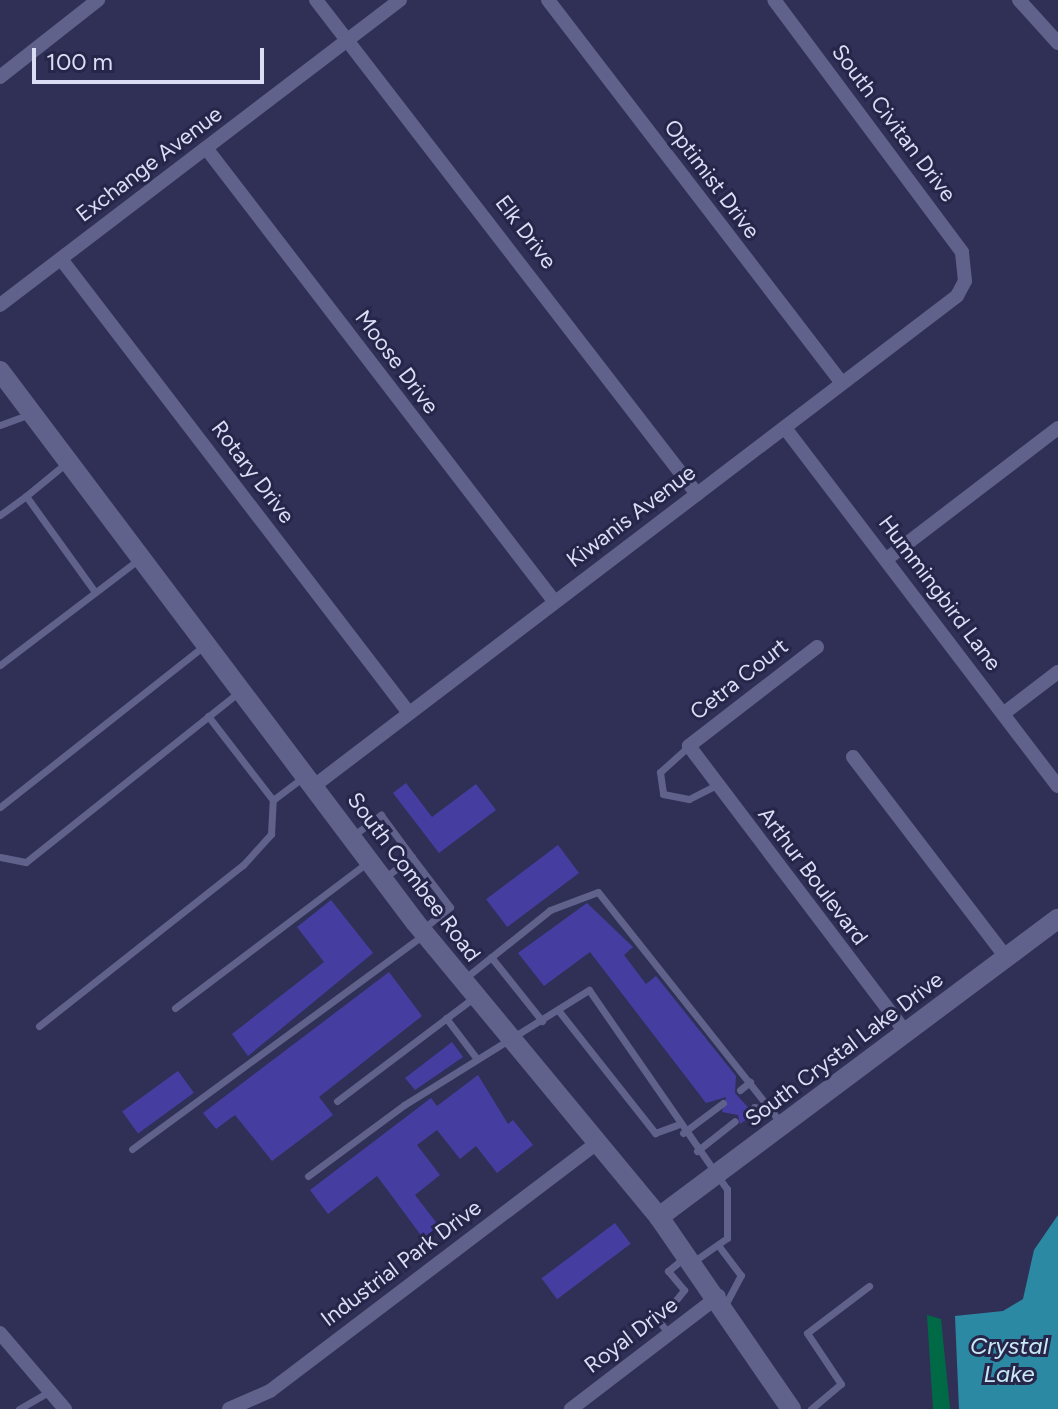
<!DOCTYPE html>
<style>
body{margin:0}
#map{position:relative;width:1058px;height:1409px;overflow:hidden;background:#303056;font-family:Figtree,sans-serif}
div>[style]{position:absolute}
.green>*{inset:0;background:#006946}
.water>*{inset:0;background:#2c89a4}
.building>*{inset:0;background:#463da1;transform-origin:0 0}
.lane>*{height:7px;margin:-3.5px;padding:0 3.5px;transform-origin:3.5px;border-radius:3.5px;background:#60628b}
.street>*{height:14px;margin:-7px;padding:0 7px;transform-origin:7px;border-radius:7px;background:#60628b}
.secondary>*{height:20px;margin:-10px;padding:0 10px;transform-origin:10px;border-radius:10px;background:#60628b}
span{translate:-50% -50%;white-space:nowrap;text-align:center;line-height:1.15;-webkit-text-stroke:6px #26264a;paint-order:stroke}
.street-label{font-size:22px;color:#dbddf5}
.water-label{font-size:24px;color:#c9e9f5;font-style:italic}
.scale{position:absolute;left:32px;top:48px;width:232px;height:36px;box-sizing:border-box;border:4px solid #dbddf5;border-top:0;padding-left:10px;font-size:24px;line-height:28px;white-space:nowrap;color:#dbddf5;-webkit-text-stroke:6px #26264a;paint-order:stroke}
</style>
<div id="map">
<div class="green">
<i style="clip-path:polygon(927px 1315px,941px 1319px,950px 1409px,933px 1409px)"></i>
</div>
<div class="water">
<i style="clip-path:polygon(1058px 1215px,1058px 1409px,959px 1409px,955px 1316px,1003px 1311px,1023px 1299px,1034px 1250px)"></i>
</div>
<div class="building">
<i style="clip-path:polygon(406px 783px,432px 817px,476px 784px,496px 810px,439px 853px,393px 793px)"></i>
<i style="left:558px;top:845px;width:35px;height:90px;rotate:53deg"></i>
<i style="clip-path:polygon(331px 900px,373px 953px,248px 1056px,232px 1034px,324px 962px,297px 927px)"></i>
<i style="clip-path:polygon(587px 903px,633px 947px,624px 955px,646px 984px,656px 976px,736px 1076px,735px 1093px,754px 1114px,740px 1124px,738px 1115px,722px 1112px,726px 1097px,706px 1103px,590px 952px,544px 986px,518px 953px)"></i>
<i style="clip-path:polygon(389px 972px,422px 1016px,319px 1097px,333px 1115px,272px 1161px,235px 1115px,216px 1129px,203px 1113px)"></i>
<i style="clip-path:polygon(452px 1042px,463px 1057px,415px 1090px,405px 1078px)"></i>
<i style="left:178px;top:1071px;width:27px;height:69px;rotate:54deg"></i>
<i style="clip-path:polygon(478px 1075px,508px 1124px,513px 1120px,533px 1145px,497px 1173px,476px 1146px,460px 1159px,437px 1130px,417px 1145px,440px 1175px,415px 1195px,439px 1226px,423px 1238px,377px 1176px,328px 1214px,310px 1190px,431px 1098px,437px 1106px)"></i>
<i style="left:615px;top:1223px;width:26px;height:92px;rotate:53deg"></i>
</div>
<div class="lane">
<i style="left:0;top:425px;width:32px;rotate:-20deg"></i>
<i style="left:65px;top:464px;width:50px;rotate:140.6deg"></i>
<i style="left:26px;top:496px;width:118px;rotate:54.3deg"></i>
<i style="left:0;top:515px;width:32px;rotate:-36deg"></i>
<i style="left:0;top:665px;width:175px;rotate:-37.3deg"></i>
<i style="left:208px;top:716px;width:106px;rotate:52.3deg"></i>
<i style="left:689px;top:746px;width:39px;rotate:138deg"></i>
<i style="left:660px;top:772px;width:22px;rotate:82deg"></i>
<i style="left:663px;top:794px;width:26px;rotate:11deg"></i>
<i style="left:689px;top:799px;width:30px;rotate:-27deg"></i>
<i style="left:0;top:807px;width:260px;rotate:-38.3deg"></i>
<i style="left:354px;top:835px;width:34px;rotate:-37deg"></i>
<i style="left:381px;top:815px;width:52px;rotate:53.6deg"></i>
<i style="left:412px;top:857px;width:34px;rotate:143deg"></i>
<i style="left:0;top:857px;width:26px;rotate:11deg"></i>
<i style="left:26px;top:862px;width:271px;rotate:-38.6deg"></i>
<i style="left:412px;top:857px;width:63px;rotate:52.8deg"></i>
<i style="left:450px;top:907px;width:35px;rotate:141deg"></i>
<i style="left:491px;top:957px;width:82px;rotate:51.4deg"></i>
<i style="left:464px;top:979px;width:110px;rotate:-38.7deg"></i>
<i style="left:550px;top:910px;width:51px;rotate:-20.6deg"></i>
<i style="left:598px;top:892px;width:296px;rotate:51.6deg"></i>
<i style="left:175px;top:1008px;width:242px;rotate:-37.1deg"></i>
<i style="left:558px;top:1010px;width:157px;rotate:51.7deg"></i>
<i style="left:655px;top:1133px;width:23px;rotate:-20deg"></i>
<i style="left:446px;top:1018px;width:51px;rotate:52.9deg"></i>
<i style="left:39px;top:1026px;width:260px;rotate:-38.3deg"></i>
<i style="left:243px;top:865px;width:42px;rotate:-47.9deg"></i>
<i style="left:271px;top:834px;width:34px;rotate:-87deg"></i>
<i style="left:273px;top:800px;width:39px;rotate:-37deg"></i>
<i style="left:740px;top:1090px;width:13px;rotate:-39deg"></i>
<i style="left:337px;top:1101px;width:171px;rotate:-37.1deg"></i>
<i style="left:754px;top:1107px;width:18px;rotate:13deg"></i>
<i style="left:683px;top:1133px;width:50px;rotate:-36.9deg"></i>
<i style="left:132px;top:1149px;width:361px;rotate:-36.3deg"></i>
<i style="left:697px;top:1151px;width:48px;rotate:-38.3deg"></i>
<i style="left:308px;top:1176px;width:119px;rotate:-36.5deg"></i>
<i style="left:404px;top:1105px;width:218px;rotate:-31.9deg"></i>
<i style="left:589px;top:990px;width:242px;rotate:55.3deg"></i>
<i style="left:727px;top:1189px;width:49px;rotate:90deg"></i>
<i style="left:727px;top:1238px;width:42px;rotate:144.8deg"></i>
<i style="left:718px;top:1245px;width:38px;rotate:53deg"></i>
<i style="left:741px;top:1275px;width:34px;rotate:118deg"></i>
<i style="left:669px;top:1334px;width:16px;rotate:-128deg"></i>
<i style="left:659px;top:1321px;width:40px;rotate:-51deg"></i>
<i style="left:684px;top:1290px;width:25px;rotate:-130deg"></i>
<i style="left:668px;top:1271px;width:19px;rotate:-39deg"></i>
<i style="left:19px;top:1409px;width:36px;rotate:-30deg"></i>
<i style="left:811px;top:1409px;width:39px;rotate:-40deg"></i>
<i style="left:841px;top:1384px;width:61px;rotate:-123.7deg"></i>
<i style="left:807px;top:1333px;width:78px;rotate:-37.2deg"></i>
</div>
<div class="street">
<i style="left:316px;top:0;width:624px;rotate:52.36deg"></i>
<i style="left:548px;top:0;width:483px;rotate:52.5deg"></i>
<i style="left:1019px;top:0;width:58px;rotate:47.8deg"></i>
<i style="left:0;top:77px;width:125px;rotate:-38.2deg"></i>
<i style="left:206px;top:148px;width:571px;rotate:52.47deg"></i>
<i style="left:61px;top:259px;width:572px;rotate:52.53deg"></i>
<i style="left:0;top:305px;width:503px;rotate:-37.33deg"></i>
<i style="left:785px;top:428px;width:450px;rotate:52.7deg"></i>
<i style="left:888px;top:558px;width:214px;rotate:-37.4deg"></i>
<i style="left:817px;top:647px;width:162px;rotate:142.3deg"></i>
<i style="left:689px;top:746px;width:356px;rotate:52.9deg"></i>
<i style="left:1003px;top:714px;width:69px;rotate:-37.4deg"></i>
<i style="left:853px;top:757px;width:252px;rotate:52.6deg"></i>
<i style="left:314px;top:786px;width:808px;rotate:-37.31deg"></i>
<i style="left:957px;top:296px;width:17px;rotate:-62deg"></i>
<i style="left:965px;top:281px;width:29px;rotate:-96deg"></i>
<i style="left:962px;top:252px;width:314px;rotate:-126.7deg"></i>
<i style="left:0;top:1333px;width:100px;rotate:49.5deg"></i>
<i style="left:229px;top:1409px;width:45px;rotate:-23.7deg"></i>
<i style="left:270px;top:1391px;width:408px;rotate:-37.2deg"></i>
<i style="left:571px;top:1409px;width:186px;rotate:-37.4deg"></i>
</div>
<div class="secondary">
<i style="left:0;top:371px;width:690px;rotate:53.01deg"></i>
<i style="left:415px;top:922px;width:383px;rotate:50.4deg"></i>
<i style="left:659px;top:1217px;width:233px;rotate:55.5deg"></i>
<i style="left:659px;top:1217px;width:498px;rotate:-36.8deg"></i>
</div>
<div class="street-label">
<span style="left:894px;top:123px;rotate:53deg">South Civitan Drive</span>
<span style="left:149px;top:164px;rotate:-37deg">Exchange Avenue</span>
<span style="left:712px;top:179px;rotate:53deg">Optimist Drive</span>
<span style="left:526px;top:232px;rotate:53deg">Elk Drive</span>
<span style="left:397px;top:362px;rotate:53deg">Moose Drive</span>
<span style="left:253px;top:472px;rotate:53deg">Rotary Drive</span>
<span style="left:631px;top:516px;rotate:-37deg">Kiwanis Avenue</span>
<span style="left:940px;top:593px;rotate:53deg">Hummingbird Lane</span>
<span style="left:739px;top:679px;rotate:-38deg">Cetra Court</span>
<span style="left:813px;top:876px;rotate:53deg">Arthur Boulevard</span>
<span style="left:414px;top:877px;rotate:53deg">South Combee Road</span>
<span style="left:844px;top:1049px;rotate:-37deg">South Crystal Lake Drive</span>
<span style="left:401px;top:1263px;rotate:-37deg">Industrial Park Drive</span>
<span style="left:631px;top:1335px;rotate:-37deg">Royal Drive</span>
</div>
<div class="water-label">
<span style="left:1009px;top:1360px">Crystal<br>Lake</span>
</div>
<div class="scale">100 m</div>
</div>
